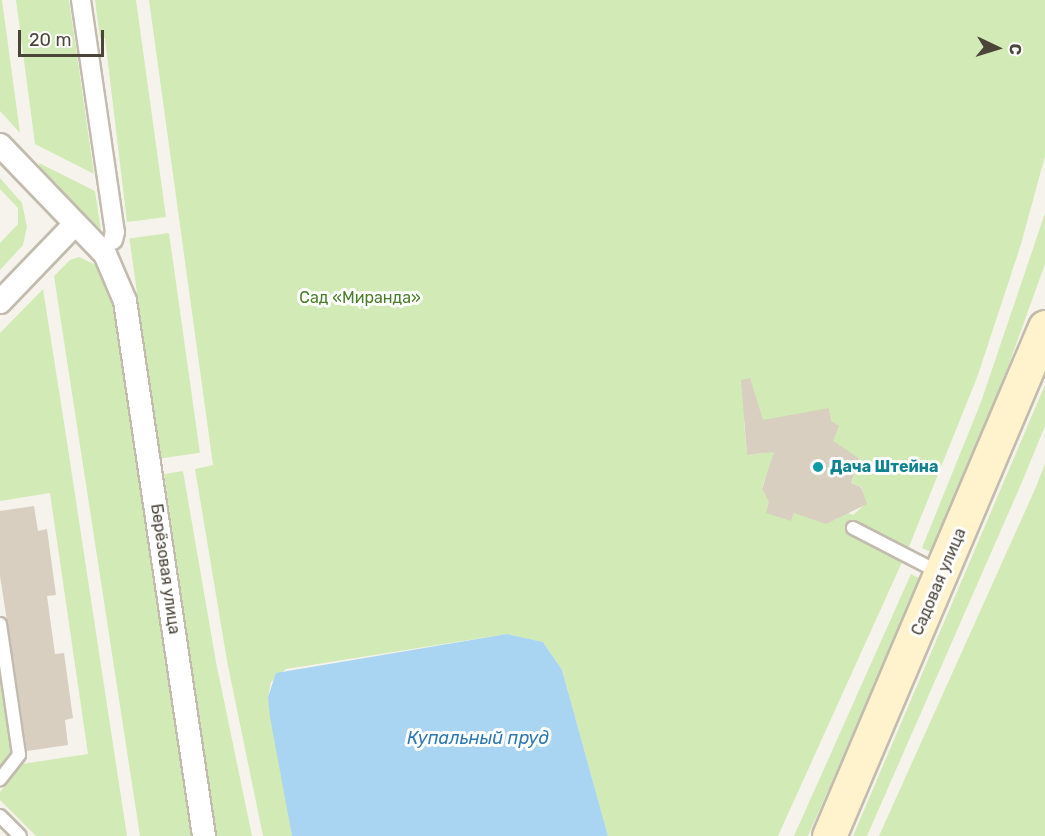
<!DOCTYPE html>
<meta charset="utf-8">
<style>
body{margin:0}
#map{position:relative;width:1045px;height:836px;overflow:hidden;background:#f6f3ec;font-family:Rubik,sans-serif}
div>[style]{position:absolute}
.green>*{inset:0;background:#d2eab5;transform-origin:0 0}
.water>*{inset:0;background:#a9d4f2}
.building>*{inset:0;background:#d8cfc1}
.roads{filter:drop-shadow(2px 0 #c2bbae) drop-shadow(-2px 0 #c2bbae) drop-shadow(0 2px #c2bbae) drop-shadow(0 -2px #c2bbae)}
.service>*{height:12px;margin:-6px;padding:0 6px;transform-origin:6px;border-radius:6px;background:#fff}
.pedestrian>*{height:18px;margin:-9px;padding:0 9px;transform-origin:9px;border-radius:9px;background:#fff}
.minor>*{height:22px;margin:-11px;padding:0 11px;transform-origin:11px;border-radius:11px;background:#fff}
.secondary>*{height:33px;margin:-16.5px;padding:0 16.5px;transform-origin:16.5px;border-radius:16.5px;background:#fff3cd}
.dots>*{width:16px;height:16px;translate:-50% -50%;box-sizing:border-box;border:3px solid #fff;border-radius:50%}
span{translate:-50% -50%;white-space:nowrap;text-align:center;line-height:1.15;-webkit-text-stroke:6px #fff;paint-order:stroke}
.park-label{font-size:16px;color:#4a7f2a}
.culture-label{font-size:16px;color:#0d838f;font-weight:700}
.left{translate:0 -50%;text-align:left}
.street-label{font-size:16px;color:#4b4439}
.water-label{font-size:18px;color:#2e7ab2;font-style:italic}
.north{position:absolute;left:967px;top:18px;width:60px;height:60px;-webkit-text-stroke:4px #fff;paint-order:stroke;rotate:94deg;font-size:16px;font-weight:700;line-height:24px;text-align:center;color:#4b4439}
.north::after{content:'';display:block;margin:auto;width:21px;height:27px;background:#4b4439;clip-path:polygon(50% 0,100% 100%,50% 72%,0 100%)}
.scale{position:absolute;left:18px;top:30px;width:86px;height:27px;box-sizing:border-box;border:3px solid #4b4439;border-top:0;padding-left:8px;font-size:18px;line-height:21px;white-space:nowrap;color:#4b4439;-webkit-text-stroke:4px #fff;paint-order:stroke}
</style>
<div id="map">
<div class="green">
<i style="clip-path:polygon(0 0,2px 0,20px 133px,0 111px)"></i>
<i style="clip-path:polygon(16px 0,69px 0,94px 174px,35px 144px)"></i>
<i style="clip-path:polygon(95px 0,136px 0,166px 217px,127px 222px,105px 38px,100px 38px)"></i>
<i style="clip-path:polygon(evenodd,149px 0,1045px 0,1045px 156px,1021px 244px,978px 375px,908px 549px,778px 836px,608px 836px,562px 670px,543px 642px,507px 634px,286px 669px,271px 682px,268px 697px,292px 836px,263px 836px,227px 661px,195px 469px,213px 465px,149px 0,829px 409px,833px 442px,859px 458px,851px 483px,862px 487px,864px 505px,853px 515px,842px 510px,839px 518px,834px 520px,794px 513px,791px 521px,765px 495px,762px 488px,765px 479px,829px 409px,149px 0,763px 420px,765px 453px,747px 455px,744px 422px,763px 420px)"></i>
<i style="clip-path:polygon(39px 163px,95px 191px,101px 230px,40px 168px)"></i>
<i style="clip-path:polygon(0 178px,22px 203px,27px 227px,23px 245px,0 270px,0 243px,18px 224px,18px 208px,0 189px)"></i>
<i style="clip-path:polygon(1045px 213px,1045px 264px,996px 400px,933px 553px,922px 548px,981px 402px)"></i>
<i style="left:169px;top:233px;width:222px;height:40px;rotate:82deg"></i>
<i style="clip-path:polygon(79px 257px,100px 267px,110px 289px,192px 836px,140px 836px,54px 276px,70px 260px)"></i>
<i style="clip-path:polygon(43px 289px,65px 429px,127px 836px,36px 836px,0 800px,0 792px,22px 764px,88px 754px,50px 493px,0 501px,0 333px)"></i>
<i style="clip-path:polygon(1045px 385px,1045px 426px,1022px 482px,867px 836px,853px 836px)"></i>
<i style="clip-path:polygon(1045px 464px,1045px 836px,879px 836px,1036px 487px)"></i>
<i style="clip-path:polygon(183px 471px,216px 662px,252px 836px,217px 836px,164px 474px)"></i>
<i style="clip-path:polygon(911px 574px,921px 579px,808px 836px,794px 836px)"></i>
<i style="clip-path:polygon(0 674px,12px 745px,11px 755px,0 768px)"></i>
</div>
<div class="water">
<i style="clip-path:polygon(507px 634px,543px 642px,562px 670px,608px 836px,292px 836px,270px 717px,268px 697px,276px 673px)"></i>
</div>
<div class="building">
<i style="clip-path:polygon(750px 378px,763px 420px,829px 408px,831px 421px,839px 426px,833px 441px,859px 458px,851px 483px,861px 487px,867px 504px,826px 524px,794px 513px,791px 521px,766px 513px,769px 502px,762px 489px,774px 452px,747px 455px,741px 380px)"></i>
<i style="clip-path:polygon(34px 506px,38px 531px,47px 529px,56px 595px,47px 596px,55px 654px,64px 653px,73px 718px,65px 720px,68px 745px,27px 751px,0 576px,0 511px)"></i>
</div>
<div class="roads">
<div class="service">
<i style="left:853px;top:528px;width:98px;rotate:27.3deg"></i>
<i style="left:0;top:624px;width:132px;rotate:81.7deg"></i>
<i style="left:19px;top:755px;width:31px;rotate:128deg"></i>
<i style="left:0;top:816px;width:28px;rotate:45deg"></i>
</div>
<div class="pedestrian">
<i style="left:81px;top:0;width:234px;rotate:81.7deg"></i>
<i style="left:115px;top:232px;width:8px;rotate:104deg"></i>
</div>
<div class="minor">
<i style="left:0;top:145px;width:151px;rotate:46.1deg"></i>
<i style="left:105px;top:254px;width:51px;rotate:66.9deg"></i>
<i style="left:125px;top:301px;width:541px;rotate:81.6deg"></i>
<i style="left:0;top:302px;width:108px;rotate:-46.1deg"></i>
</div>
<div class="secondary">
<i style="left:829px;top:836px;width:553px;rotate:-67.01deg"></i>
</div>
</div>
<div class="dots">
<i style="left:818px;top:467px;background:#0f9aa8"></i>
</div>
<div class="park-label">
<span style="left:360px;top:298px">Сад «Миранда»</span>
</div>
<div class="culture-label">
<span class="left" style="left:830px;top:467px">Дача Штейна</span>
</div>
<div class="street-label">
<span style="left:165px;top:569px;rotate:82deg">Берёзовая улица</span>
<span style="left:939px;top:582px;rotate:-67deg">Садовая улица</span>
</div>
<div class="water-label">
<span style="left:478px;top:738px">Купальный пруд</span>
</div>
<div class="north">С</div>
<div class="scale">20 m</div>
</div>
